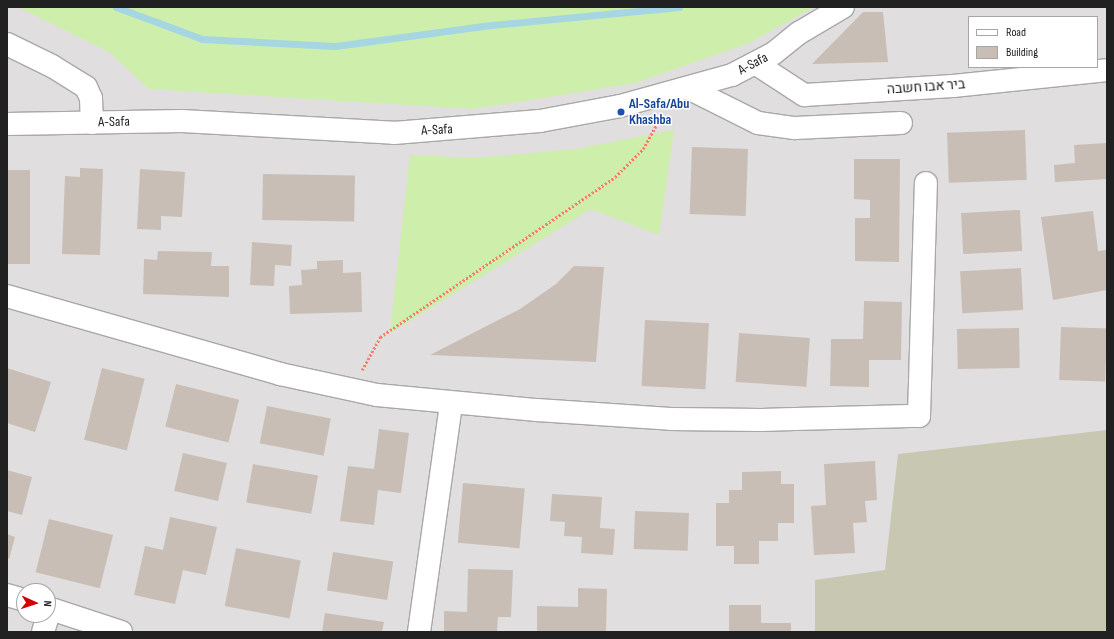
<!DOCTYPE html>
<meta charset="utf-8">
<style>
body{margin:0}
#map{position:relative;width:1114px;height:639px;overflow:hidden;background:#f2efe8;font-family:"Sofia Sans Condensed",Heebo,sans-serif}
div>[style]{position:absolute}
.residential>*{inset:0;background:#e0dede}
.construction>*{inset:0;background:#c8c8b2}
.grass>*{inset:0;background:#ceefab}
.stream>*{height:7px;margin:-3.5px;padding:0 3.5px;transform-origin:3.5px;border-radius:3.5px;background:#a6d6e2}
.building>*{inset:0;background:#c8beb6;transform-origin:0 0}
.path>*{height:2.5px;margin-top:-1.25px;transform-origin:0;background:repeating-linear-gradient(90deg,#ff796c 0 2px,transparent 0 4px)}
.roads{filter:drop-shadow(1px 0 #a8a8a8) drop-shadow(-1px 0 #a8a8a8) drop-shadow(0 1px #a8a8a8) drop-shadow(0 -1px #a8a8a8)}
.minor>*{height:22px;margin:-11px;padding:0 11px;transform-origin:11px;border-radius:11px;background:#fff}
.dots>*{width:11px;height:11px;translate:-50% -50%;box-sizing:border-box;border:2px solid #fff;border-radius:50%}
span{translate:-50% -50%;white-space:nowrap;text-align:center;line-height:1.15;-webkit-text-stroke:3px #fff;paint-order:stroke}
.street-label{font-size:14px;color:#212121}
.transit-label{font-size:14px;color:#164399;font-weight:700}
.left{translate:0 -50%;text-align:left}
.frame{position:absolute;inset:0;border:8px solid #212121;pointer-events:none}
.legend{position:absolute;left:968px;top:16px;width:130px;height:52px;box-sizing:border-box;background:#fff;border:1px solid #a6a6a6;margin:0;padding:5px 7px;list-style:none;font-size:12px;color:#212121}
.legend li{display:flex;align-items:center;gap:8px;height:20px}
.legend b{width:20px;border:1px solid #a6a6a6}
.north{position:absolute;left:16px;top:583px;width:40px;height:40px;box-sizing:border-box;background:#fff;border:1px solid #a6a6a6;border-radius:50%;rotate:93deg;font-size:11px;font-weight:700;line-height:16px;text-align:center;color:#212121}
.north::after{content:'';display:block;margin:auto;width:14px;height:18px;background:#d30004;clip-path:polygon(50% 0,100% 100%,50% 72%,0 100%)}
</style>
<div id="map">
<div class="residential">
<i style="clip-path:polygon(evenodd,7px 7px,1107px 7px,1107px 632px,7px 632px,7px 7px,969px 17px,1097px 17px,1097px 67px,969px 67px,969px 17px,7px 7px,24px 591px,48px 591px,48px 615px,24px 615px,24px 591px)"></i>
</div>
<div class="construction">
<i style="clip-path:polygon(1107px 430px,1107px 632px,815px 632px,815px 580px,885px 570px,898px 454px)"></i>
</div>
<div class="grass">
<i style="clip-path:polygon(18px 7px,814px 7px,749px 43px,635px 83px,473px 109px,149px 89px,109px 52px)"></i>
<i style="clip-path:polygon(674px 130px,659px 235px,591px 209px,390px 333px,410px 155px,473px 158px,575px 149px)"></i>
</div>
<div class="stream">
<i style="left:116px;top:7px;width:92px;rotate:20.4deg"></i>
<i style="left:202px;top:39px;width:133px;rotate:3deg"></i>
<i style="left:335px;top:46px;width:148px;rotate:-7.7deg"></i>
<i style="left:482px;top:26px;width:198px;rotate:-5.5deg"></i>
</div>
<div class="building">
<i style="clip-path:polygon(863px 12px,883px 12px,888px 62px,812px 64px)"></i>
<i style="left:1025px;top:130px;width:50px;height:78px;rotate:88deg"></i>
<i style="clip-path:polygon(1107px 143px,1107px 179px,1055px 182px,1054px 165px,1075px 163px,1074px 145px)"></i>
<i style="left:692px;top:147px;width:56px;height:67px;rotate:2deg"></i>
<i style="clip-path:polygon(854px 159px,900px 159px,899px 262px,855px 261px,855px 218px,870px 218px,870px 200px,854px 199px)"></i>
<i style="clip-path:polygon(80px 168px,103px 169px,100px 255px,62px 254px,65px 176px,80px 177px)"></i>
<i style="clip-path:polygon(140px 169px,185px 172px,182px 217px,161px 216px,161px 230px,137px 229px)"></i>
<i style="left:7px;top:170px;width:23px;height:94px"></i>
<i style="left:263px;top:174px;width:92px;height:46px;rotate:1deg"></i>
<i style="left:1020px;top:210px;width:41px;height:59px;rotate:87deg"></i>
<i style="clip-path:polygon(1093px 211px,1098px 251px,1107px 250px,1107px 290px,1053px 300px,1041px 217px)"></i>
<i style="clip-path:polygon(252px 242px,292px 245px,291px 266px,275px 265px,274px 286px,250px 285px)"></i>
<i style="clip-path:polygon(158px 251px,212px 252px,211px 266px,229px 266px,229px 297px,143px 294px,144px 259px,157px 260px)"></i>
<i style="clip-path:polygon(343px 260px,343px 273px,361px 272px,362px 312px,290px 314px,289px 286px,302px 285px,301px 270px,317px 269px,317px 261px)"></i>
<i style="clip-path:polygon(574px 266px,604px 267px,596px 362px,430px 355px,520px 309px,556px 284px)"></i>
<i style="left:1021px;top:268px;width:42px;height:61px;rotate:87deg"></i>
<i style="clip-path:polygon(864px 301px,902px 302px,901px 360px,869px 360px,869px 387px,830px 386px,831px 339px,863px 339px)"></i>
<i style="left:645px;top:320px;width:64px;height:66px;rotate:3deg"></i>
<i style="left:1061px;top:327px;width:46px;height:53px;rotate:2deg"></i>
<i style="left:1019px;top:328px;width:40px;height:62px;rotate:89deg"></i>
<i style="left:739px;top:333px;width:71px;height:49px;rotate:4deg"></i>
<i style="clip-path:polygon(7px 368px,51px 382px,35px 432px,7px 423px)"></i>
<i style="left:102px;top:368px;width:44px;height:74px;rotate:14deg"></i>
<i style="left:176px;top:384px;width:65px;height:44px;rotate:14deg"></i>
<i style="left:267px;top:406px;width:65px;height:38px;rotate:11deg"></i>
<i style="clip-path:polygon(379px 429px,409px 433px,401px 493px,378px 490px,374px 525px,340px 521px,348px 466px,374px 469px)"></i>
<i style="left:183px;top:453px;width:45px;height:39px;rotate:13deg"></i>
<i style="clip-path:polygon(875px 461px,877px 500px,865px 501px,867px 522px,853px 523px,855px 553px,814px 555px,811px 506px,826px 505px,824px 464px)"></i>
<i style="left:253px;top:464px;width:66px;height:39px;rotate:10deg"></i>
<i style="clip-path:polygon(7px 470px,32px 477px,22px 515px,7px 511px)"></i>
<i style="clip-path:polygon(781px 471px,781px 484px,794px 484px,794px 523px,778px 523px,778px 541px,759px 541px,759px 564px,734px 564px,734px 546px,716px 546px,716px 503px,729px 503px,729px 490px,742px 490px,742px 472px)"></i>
<i style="left:463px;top:483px;width:62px;height:60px;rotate:5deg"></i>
<i style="clip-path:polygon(552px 494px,602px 497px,600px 528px,615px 529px,613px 555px,581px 553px,582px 537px,564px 536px,565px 522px,550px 521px)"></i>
<i style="left:635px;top:511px;width:54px;height:38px;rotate:2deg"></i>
<i style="clip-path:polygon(170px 517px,217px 527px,206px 575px,183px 570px,175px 604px,134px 595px,145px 546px,163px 550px)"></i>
<i style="left:49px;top:519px;width:66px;height:55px;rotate:14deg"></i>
<i style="clip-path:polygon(7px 534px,15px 537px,9px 559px,7px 558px)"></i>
<i style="left:236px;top:548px;width:66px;height:59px;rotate:11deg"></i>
<i style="left:333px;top:552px;width:61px;height:39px;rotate:9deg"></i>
<i style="clip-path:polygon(468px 569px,513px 570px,511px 617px,498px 617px,497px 632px,444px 632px,444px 611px,467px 612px)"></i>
<i style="clip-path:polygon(578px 588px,607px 589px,606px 632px,537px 632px,537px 606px,578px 607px)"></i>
<i style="clip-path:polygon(729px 605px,761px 605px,761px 623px,791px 623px,791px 632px,729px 632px)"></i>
<i style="clip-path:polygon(325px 613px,384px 622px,382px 632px,322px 632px)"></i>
</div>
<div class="path">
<i style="left:362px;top:370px;width:38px;rotate:-61deg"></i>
<i style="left:380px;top:337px;width:284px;rotate:-34.2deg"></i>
<i style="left:615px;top:177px;width:40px;rotate:-45deg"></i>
<i style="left:643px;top:149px;width:33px;rotate:-61deg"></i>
</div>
<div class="roads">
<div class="minor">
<i style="left:7px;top:44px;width:50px;rotate:26.1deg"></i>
<i style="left:52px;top:66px;width:40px;rotate:32deg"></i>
<i style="left:86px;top:87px;width:12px;rotate:66deg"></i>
<i style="left:91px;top:98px;width:25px;rotate:88deg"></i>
<i style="left:755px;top:63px;width:59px;rotate:33.1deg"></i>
<i style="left:804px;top:95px;width:149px;rotate:-3.5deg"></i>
<i style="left:953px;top:86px;width:155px;rotate:-5.9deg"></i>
<i style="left:688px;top:88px;width:78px;rotate:26.6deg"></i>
<i style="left:758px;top:123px;width:37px;rotate:8deg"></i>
<i style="left:795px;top:128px;width:106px;rotate:-2.7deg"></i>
<i style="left:7px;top:124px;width:175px;rotate:-1deg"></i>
<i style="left:182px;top:121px;width:212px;rotate:3.2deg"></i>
<i style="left:394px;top:133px;width:146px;rotate:-4.7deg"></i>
<i style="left:540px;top:121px;width:81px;rotate:-10.6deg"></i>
<i style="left:620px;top:106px;width:116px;rotate:-15.5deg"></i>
<i style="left:732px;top:75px;width:47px;rotate:-27.6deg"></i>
<i style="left:774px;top:53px;width:32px;rotate:-39deg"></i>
<i style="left:799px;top:33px;width:51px;rotate:-30.6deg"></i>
<i style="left:7px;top:296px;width:284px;rotate:15.9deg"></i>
<i style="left:280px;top:374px;width:99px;rotate:12.2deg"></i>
<i style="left:377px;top:395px;width:161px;rotate:5.4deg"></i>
<i style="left:537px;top:410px;width:134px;rotate:3.8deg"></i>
<i style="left:671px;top:419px;width:90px;rotate:0.6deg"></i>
<i style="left:761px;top:420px;width:158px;rotate:-1.5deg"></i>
<i style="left:919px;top:416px;width:233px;rotate:-88.3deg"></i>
<i style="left:7px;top:595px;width:18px;rotate:16deg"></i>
<i style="left:48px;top:608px;width:77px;rotate:18.2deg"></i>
<i style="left:43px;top:632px;width:24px;rotate:-73deg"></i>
<i style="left:419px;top:632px;width:231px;rotate:-82deg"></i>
</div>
</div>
<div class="dots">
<i style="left:621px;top:112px;background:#1a4fb4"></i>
</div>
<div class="street-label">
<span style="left:753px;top:64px;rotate:-28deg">A-Safa</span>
<span style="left:926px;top:87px;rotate:-4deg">ביר אבו חשבה</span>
<span style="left:114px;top:122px;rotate:-1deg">A-Safa</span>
<span style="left:437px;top:130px;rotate:-3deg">A-Safa</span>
</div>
<div class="transit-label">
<span class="left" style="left:629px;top:112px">Al-Safa/Abu<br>Khashba</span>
</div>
<div class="frame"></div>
<ul class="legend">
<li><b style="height:5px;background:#fff"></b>Road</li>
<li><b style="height:11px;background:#c8beb6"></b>Building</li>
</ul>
<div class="north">N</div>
</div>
